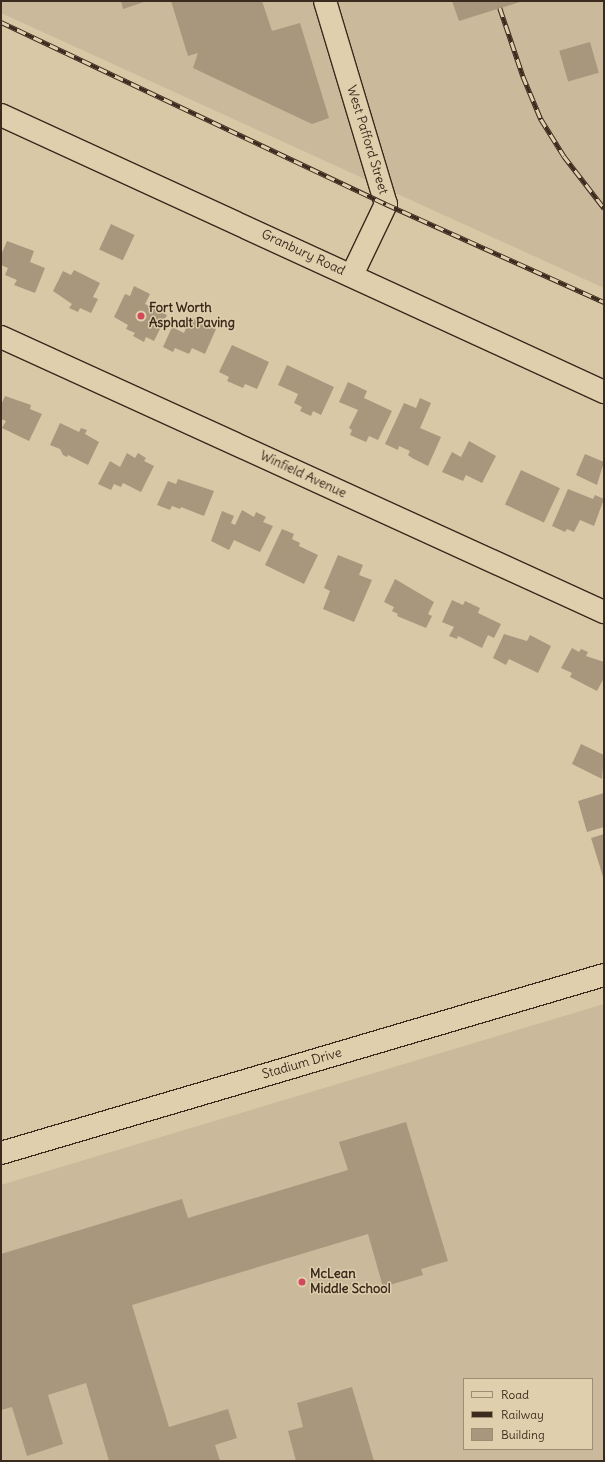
<!DOCTYPE html>
<style>
body{margin:0}
#map{position:relative;width:605px;height:1462px;overflow:hidden;background:#d9c8a6;font-family:Delius,sans-serif}
div>[style]{position:absolute}
.built>*{inset:0;background:#cab99a}
.building>*{inset:0;background:#a8977d;transform-origin:0 0}
.roads{filter:drop-shadow(1px 0 #3b2a1e) drop-shadow(-1px 0 #3b2a1e) drop-shadow(0 1px #3b2a1e) drop-shadow(0 -1px #3b2a1e)}
.minor>*{height:22px;margin:-11px;padding:0 11px;transform-origin:11px;border-radius:11px;background:#e0cfac}
.tertiary>*{height:22px;margin:-11px;padding:0 11px;transform-origin:11px;border-radius:11px;background:#e0cfac}
.rail>*{height:4.5px;margin-top:-2.25px;transform-origin:0;background:repeating-linear-gradient(90deg,#e0cfac 0 9px,#3b2a1e 0 18px);box-sizing:border-box;border-block:1px solid #3b2a1e}
.dots>*{width:11px;height:11px;translate:-50% -50%;box-sizing:border-box;border:2px solid #e0cfac;border-radius:50%}
span{translate:-50% -50%;white-space:nowrap;text-align:center;line-height:1.15;-webkit-text-stroke:3px #e0cfac;paint-order:stroke}
.street-label{font-size:13px;color:#3b2a1e}
.poi-label{font-size:13px;color:#3b2a1e;font-weight:700}
.left{translate:0 -50%;text-align:left}
.frame{position:absolute;inset:0;border:2px solid #3b2a1e;pointer-events:none}
.legend{position:absolute;left:463px;top:1378px;width:130px;height:72px;box-sizing:border-box;background:#e0cfac;border:1px solid #9e8d73;margin:0;padding:5px 7px;list-style:none;font-size:12px;color:#3b2a1e}
.legend li{display:flex;align-items:center;gap:8px;height:20px}
.legend b{width:20px;border:1px solid #9e8d73}
</style>
<div id="map">
<div class="built">
<i style="clip-path:polygon(1px 1px,604px 1px,604px 288px,1px 13px)"></i>
<i style="clip-path:polygon(evenodd,604px 1004px,604px 1461px,1px 1461px,1px 1185px,604px 1004px,464px 1379px,592px 1379px,592px 1449px,464px 1449px,464px 1379px)"></i>
</div>
<div class="building">
<i style="clip-path:polygon(121px 1px,147px 1px,123px 9px)"></i>
<i style="clip-path:polygon(171px 1px,262px 1px,272px 31px,300px 23px,329px 118px,312px 124px,193px 68px,198px 53px,188px 56px)"></i>
<i style="clip-path:polygon(452px 1px,523px 1px,459px 21px)"></i>
<i style="left:590px;top:42px;width:32px;height:32px;rotate:74deg"></i>
<i style="left:111px;top:224px;width:26px;height:28px;rotate:25deg"></i>
<i style="clip-path:polygon(7px 241px,34px 251px,30px 262px,45px 268px,35px 293px,14px 285px,17px 280px,5px 275px,8px 268px,1px 265px,1px 255px)"></i>
<i style="clip-path:polygon(74px 270px,100px 283px,93px 297px,98px 299px,91px 313px,80px 308px,78px 312px,69px 308px,72px 304px,53px 291px,63px 271px,71px 275px)"></i>
<i style="clip-path:polygon(134px 286px,150px 294px,145px 304px,167px 315px,154px 341px,146px 337px,144px 342px,133px 336px,135px 333px,126px 329px,128px 325px,114px 317px,125px 294px,130px 296px)"></i>
<i style="clip-path:polygon(190px 317px,216px 329px,205px 354px,192px 348px,189px 354px,175px 348px,173px 352px,163px 347px,172px 327px,184px 333px)"></i>
<i style="clip-path:polygon(232px 345px,269px 362px,257px 389px,245px 384px,243px 388px,227px 381px,229px 377px,219px 372px)"></i>
<i style="clip-path:polygon(287px 365px,334px 387px,321px 415px,313px 411px,311px 416px,300px 411px,302px 407px,294px 403px,298px 394px,278px 385px)"></i>
<i style="clip-path:polygon(348px 382px,367px 391px,364px 398px,392px 411px,378px 440px,369px 436px,366px 442px,350px 435px,352px 430px,349px 428px,358px 410px,339px 402px)"></i>
<i style="clip-path:polygon(5px 396px,31px 405px,30px 409px,42px 414px,29px 441px,2px 428px,6px 421px,1px 419px,1px 405px)"></i>
<i style="clip-path:polygon(420px 398px,431px 403px,420px 428px,441px 437px,428px 466px,412px 458px,408px 455px,410px 451px,399px 446px,398px 450px,385px 444px,404px 403px,416px 408px)"></i>
<i style="clip-path:polygon(60px 423px,79px 432px,81px 428px,87px 430px,85px 434px,99px 442px,88px 465px,68px 455px,67px 457px,63px 455px,60px 449px,50px 445px)"></i>
<i style="clip-path:polygon(469px 441px,496px 456px,482px 483px,466px 475px,463px 481px,442px 472px,452px 452px,461px 457px)"></i>
<i style="clip-path:polygon(127px 453px,135px 458px,138px 453px,146px 458px,144px 461px,154px 466px,141px 492px,123px 483px,121px 487px,114px 484px,111px 490px,98px 484px,110px 461px,120px 467px)"></i>
<i style="clip-path:polygon(585px 454px,604px 462px,597px 485px,576px 475px)"></i>
<i style="left:521px;top:470px;width:43px;height:38px;rotate:25deg"></i>
<i style="clip-path:polygon(178px 479px,214px 491px,204px 516px,181px 507px,180px 509px,172px 506px,170px 510px,157px 505px,168px 481px,176px 484px)"></i>
<i style="clip-path:polygon(568px 489px,593px 499px,595px 495px,604px 499px,594px 526px,580px 520px,574px 532px,567px 529px,565px 532px,552px 526px)"></i>
<i style="clip-path:polygon(242px 510px,254px 517px,256px 512px,266px 517px,263px 522px,273px 526px,260px 552px,234px 540px,229px 550px,211px 541px,222px 511px,234px 516px,231px 523px,235px 525px)"></i>
<i style="clip-path:polygon(282px 529px,294px 534px,292px 539px,300px 543px,299px 546px,318px 555px,304px 584px,265px 565px)"></i>
<i style="clip-path:polygon(338px 555px,363px 565px,359px 575px,372px 580px,354px 622px,323px 609px,330px 591px,324px 588px)"></i>
<i style="clip-path:polygon(395px 579px,434px 602px,428px 614px,432px 616px,426px 628px,397px 616px,398px 614px,392px 611px,394px 607px,384px 602px)"></i>
<i style="clip-path:polygon(452px 600px,463px 605px,465px 601px,480px 608px,478px 613px,501px 624px,494px 638px,488px 635px,482px 648px,458px 636px,457px 639px,449px 636px,454px 627px,442px 622px)"></i>
<i style="clip-path:polygon(504px 634px,527px 641px,530px 635px,551px 646px,538px 673px,509px 659px,506px 665px,493px 658px)"></i>
<i style="clip-path:polygon(572px 648px,579px 652px,581px 649px,588px 652px,586px 656px,604px 662px,604px 678px,597px 691px,570px 677px,572px 673px,561px 668px)"></i>
<i style="clip-path:polygon(581px 744px,604px 755px,602px 779px,572px 764px)"></i>
<i style="clip-path:polygon(604px 793px,604px 827px,587px 832px,578px 801px)"></i>
<i style="clip-path:polygon(604px 834px,604px 880px,591px 838px)"></i>
<i style="clip-path:polygon(406px 1122px,448px 1261px,421px 1269px,423px 1275px,383px 1287px,368px 1234px,132px 1305px,169px 1427px,228px 1409px,237px 1438px,215px 1445px,220px 1461px,109px 1461px,86px 1383px,48px 1395px,63px 1444px,27px 1456px,12px 1407px,1px 1410px,1px 1254px,182px 1199px,188px 1218px,348px 1170px,339px 1142px)"></i>
<i style="clip-path:polygon(352px 1387px,374px 1461px,296px 1461px,288px 1431px,303px 1427px,297px 1403px)"></i>
</div>
<div class="roads">
<div class="minor">
<i style="left:325px;top:1px;width:212px;rotate:73.3deg"></i>
<i style="left:386px;top:204px;width:79px;rotate:115.6deg"></i>
<i style="left:1px;top:337px;width:663px;rotate:24.52deg"></i>
</div>
<div class="tertiary">
<i style="left:1px;top:115px;width:664px;rotate:24.67deg"></i>
<i style="left:1px;top:1153px;width:629px;rotate:-16.45deg"></i>
</div>
</div>
<div class="rail">
<i style="left:500px;top:8px;width:72px;rotate:71.3deg"></i>
<i style="left:523px;top:76px;width:47px;rotate:67.3deg"></i>
<i style="left:541px;top:119px;width:44px;rotate:58.1deg"></i>
<i style="left:564px;top:156px;width:66px;rotate:52.4deg"></i>
<i style="left:1px;top:22px;width:426px;rotate:25.3deg"></i>
<i style="left:386px;top:204px;width:239px;rotate:24.2deg"></i>
</div>
<div class="dots">
<i style="left:141px;top:316px;background:#d1495b"></i>
<i style="left:302px;top:1282px;background:#d1495b"></i>
</div>
<div class="street-label">
<span style="left:367px;top:140px;rotate:73deg">West Pafford Street</span>
<span style="left:303px;top:253px;rotate:25deg">Granbury Road</span>
<span style="left:303px;top:475px;rotate:25deg">Winfield Avenue</span>
<span style="left:302px;top:1064px;rotate:-16deg">Stadium Drive</span>
</div>
<div class="poi-label">
<span class="left" style="left:149px;top:316px">Fort Worth<br>Asphalt Paving</span>
<span class="left" style="left:310px;top:1282px">McLean<br>Middle School</span>
</div>
<div class="frame"></div>
<ul class="legend">
<li><b style="height:5px;background:#e0cfac"></b>Road</li>
<li><b style="height:5px;background:#3b2a1e"></b>Railway</li>
<li><b style="height:11px;background:#a8977d"></b>Building</li>
</ul>
</div>
